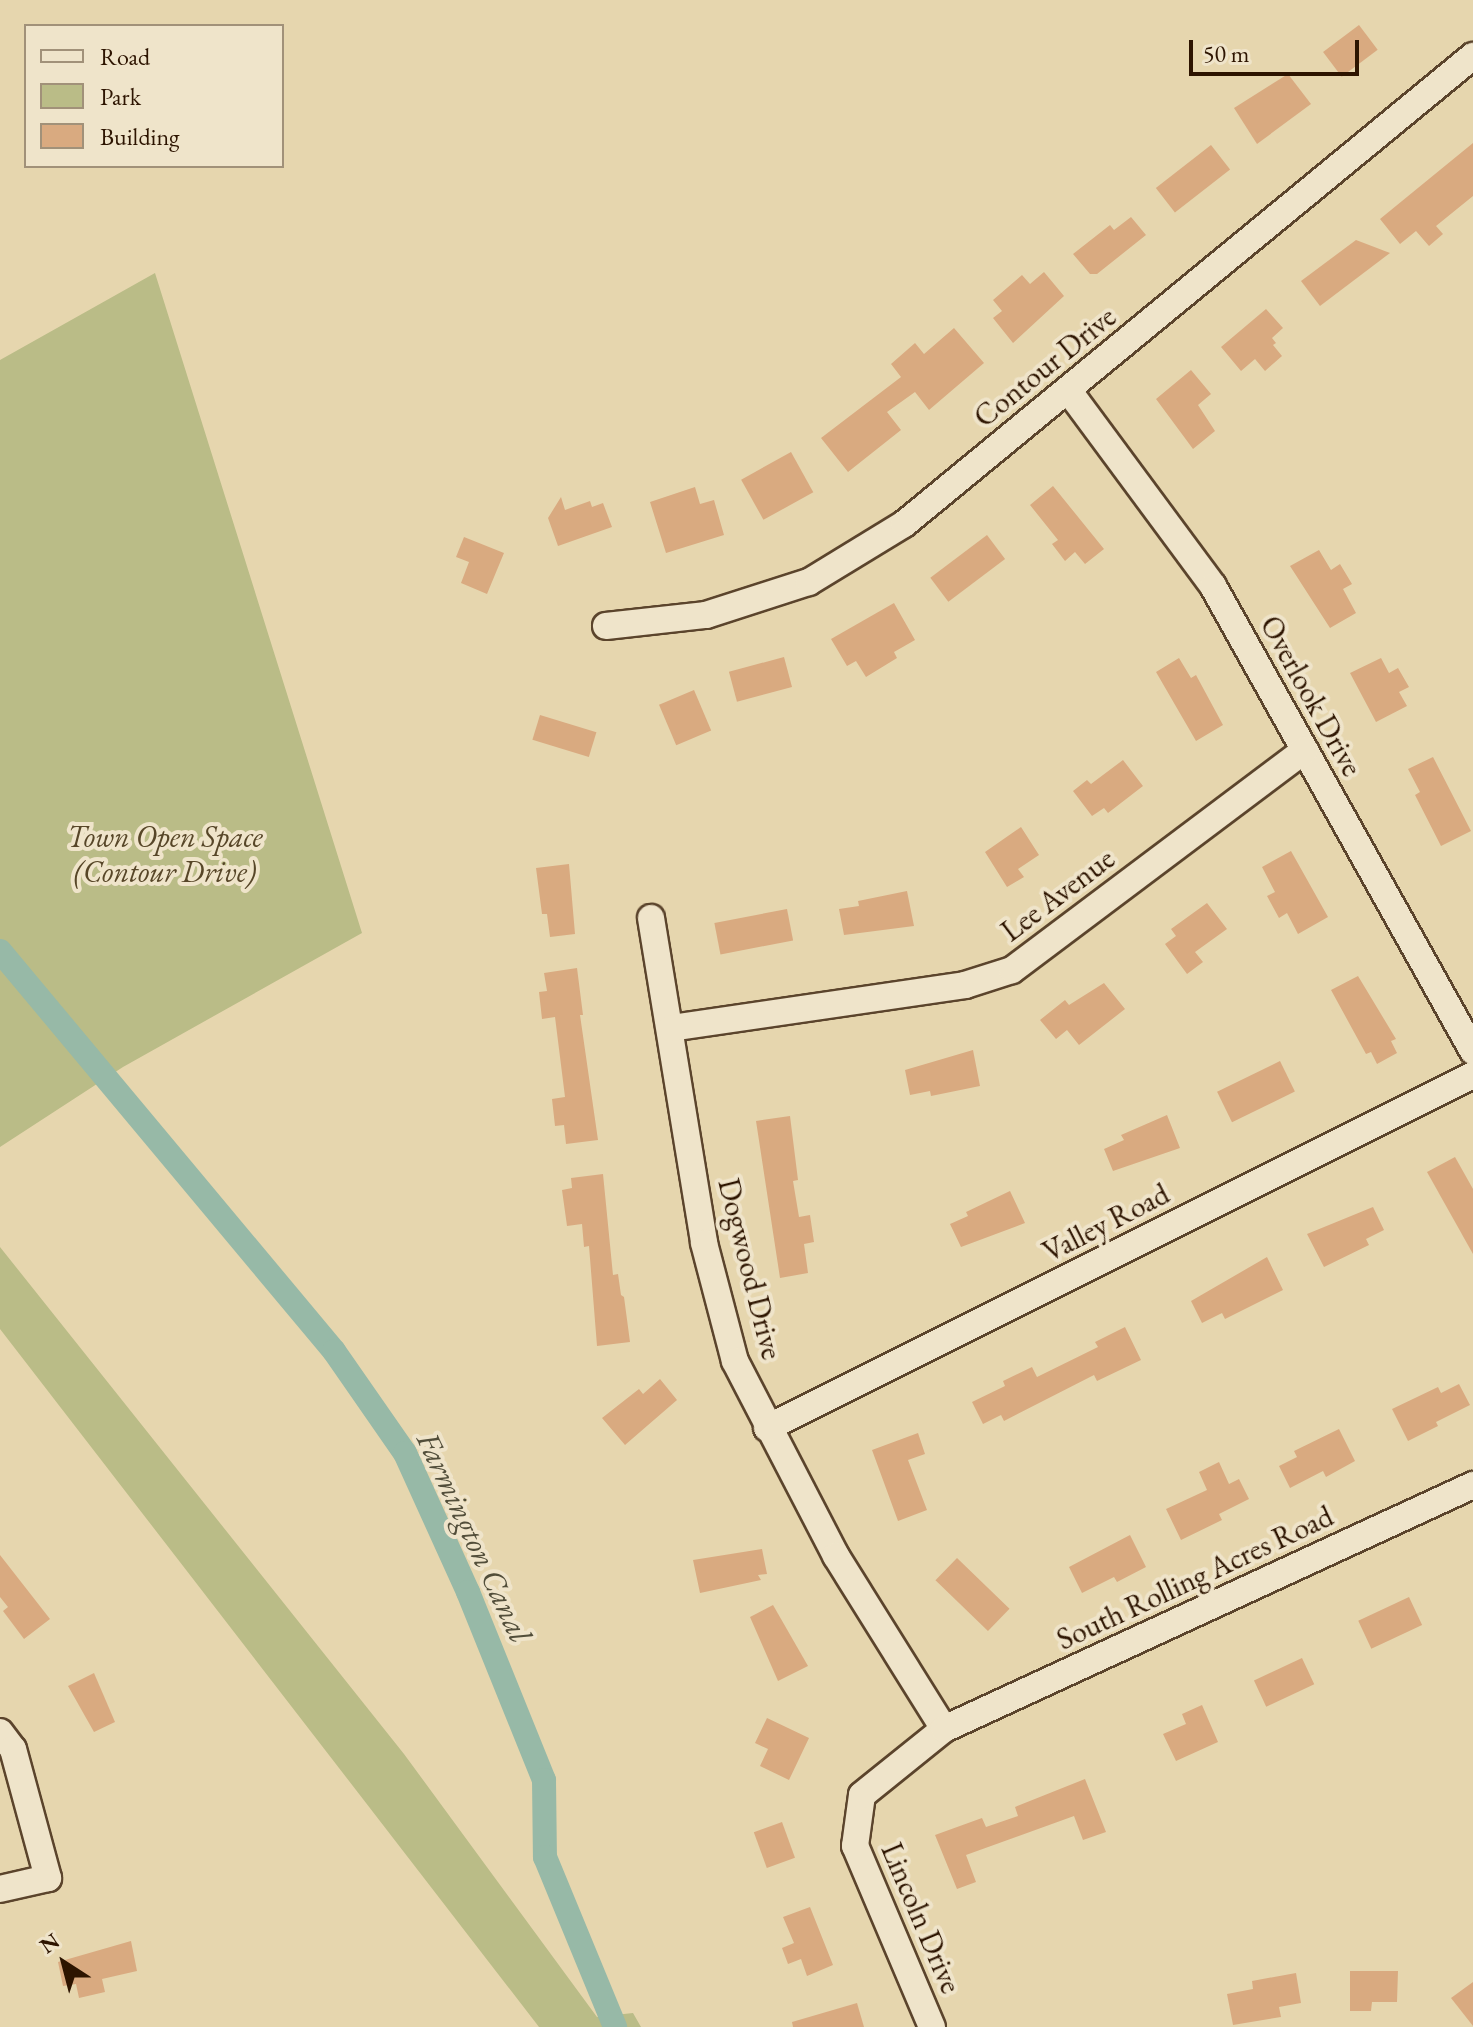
<!DOCTYPE html>
<style>
body{margin:0}
#map{position:relative;width:1473px;height:2027px;overflow:hidden;background:#e6d6ae;font-family:"EB Garamond",serif}
div>[style]{position:absolute}
.green>*{inset:0;background:#babc87}
.canal>*{height:24px;margin:-12px;padding:0 12px;transform-origin:12px;border-radius:12px;background:#97b9a7}
.building>*{inset:0;background:#d9aa80;transform-origin:0 0}
.roads{filter:drop-shadow(2px 0 #5b442c) drop-shadow(-2px 0 #5b442c) drop-shadow(0 2px #5b442c) drop-shadow(0 -2px #5b442c)}
.minor>*{height:26px;margin:-13px;padding:0 13px;transform-origin:13px;border-radius:13px;background:#efe4ca}
span{translate:-50% -50%;white-space:nowrap;text-align:center;line-height:1.15;-webkit-text-stroke:8px #efe4ca;paint-order:stroke}
.street-label{font-size:30px;color:#2d1400}
.park-label{font-size:30px;color:#574628;font-style:italic}
.water-label{font-size:32px;color:#524e3a;font-style:italic}
.legend{position:absolute;left:24px;top:24px;width:260px;height:144px;box-sizing:border-box;background:#efe4ca;border:2px solid #a19179;margin:0;padding:10px 14px;list-style:none;font-size:24px;color:#2d1400}
.legend li{display:flex;align-items:center;gap:16px;height:40px}
.legend b{width:40px;border:2px solid #a19179}
.north{position:absolute;left:24px;top:1923px;width:80px;height:80px;-webkit-text-stroke:6px #efe4ca;paint-order:stroke;rotate:324deg;font-size:22px;font-weight:700;line-height:32px;text-align:center;color:#2d1400}
.north::after{content:'';display:block;margin:auto;width:28px;height:36px;background:#2d1400;clip-path:polygon(50% 0,100% 100%,50% 72%,0 100%)}
.scale{position:absolute;left:1189px;top:40px;width:170px;height:36px;box-sizing:border-box;border:4px solid #2d1400;border-top:0;padding-left:10px;font-size:24px;line-height:28px;white-space:nowrap;color:#2d1400;-webkit-text-stroke:6px #efe4ca;paint-order:stroke}
</style>
<div id="map">
<div class="green">
<i style="clip-path:polygon(155px 273px,362px 933px,123px 1067px,0 1147px,0 360px)"></i>
<i style="clip-path:polygon(0 1247px,404px 1754px,597px 2017px,633px 2013px,641px 2027px,539px 2027px,0 1329px)"></i>
</div>
<div class="canal">
<i style="left:0;top:951px;width:521px;rotate:50.14deg"></i>
<i style="left:334px;top:1351px;width:124px;rotate:55.2deg"></i>
<i style="left:405px;top:1453px;width:153px;rotate:65.6deg"></i>
<i style="left:468px;top:1592px;width:203px;rotate:68deg"></i>
<i style="left:544px;top:1780px;width:77px;rotate:89.3deg"></i>
<i style="left:545px;top:1857px;width:184px;rotate:67.6deg"></i>
</div>
<div class="building">
<i style="left:1359px;top:25px;width:31px;height:45px;rotate:53deg"></i>
<i style="clip-path:polygon(1288px 74px,1311px 104px,1257px 144px,1234px 108px)"></i>
<i style="clip-path:polygon(1473px 143px,1473px 196px,1436px 226px,1443px 234px,1429px 246px,1416px 231px,1400px 244px,1380px 219px)"></i>
<i style="left:1211px;top:145px;width:31px;height:70px;rotate:52deg"></i>
<i style="clip-path:polygon(1131px 217px,1146px 235px,1097px 274px,1090px 274px,1073px 254px,1110px 225px,1114px 230px)"></i>
<i style="clip-path:polygon(1356px 240px,1390px 253px,1320px 306px,1301px 281px)"></i>
<i style="clip-path:polygon(1044px 272px,1064px 296px,1013px 343px,993px 318px,1002px 311px,993px 300px,1022px 275px,1030px 284px)"></i>
<i style="clip-path:polygon(1266px 309px,1283px 328px,1272px 338px,1276px 343px,1273px 345px,1282px 356px,1265px 371px,1255px 359px,1241px 371px,1221px 347px)"></i>
<i style="clip-path:polygon(954px 328px,984px 363px,929px 410px,915px 392px,887px 412px,901px 430px,848px 472px,821px 438px,901px 377px,891px 364px,915px 343px,924px 354px)"></i>
<i style="clip-path:polygon(1191px 370px,1211px 394px,1198px 405px,1215px 431px,1193px 449px,1156px 399px)"></i>
<i style="left:791px;top:452px;width:46px;height:57px;rotate:61deg"></i>
<i style="clip-path:polygon(1053px 486px,1104px 549px,1085px 564px,1075px 552px,1065px 561px,1052px 544px,1058px 540px,1030px 505px)"></i>
<i style="clip-path:polygon(695px 487px,700px 504px,714px 500px,724px 535px,666px 553px,650px 502px)"></i>
<i style="clip-path:polygon(561px 497px,565px 510px,590px 501px,592px 507px,603px 503px,612px 527px,558px 546px,548px 518px)"></i>
<i style="left:987px;top:535px;width:30px;height:71px;rotate:53deg"></i>
<i style="clip-path:polygon(464px 537px,504px 553px,487px 594px,461px 583px,469px 562px,456px 557px)"></i>
<i style="clip-path:polygon(1319px 550px,1331px 570px,1340px 564px,1352px 584px,1343px 589px,1356px 613px,1330px 628px,1290px 566px)"></i>
<i style="clip-path:polygon(894px 603px,915px 640px,894px 652px,897px 658px,866px 677px,856px 661px,847px 666px,831px 639px)"></i>
<i style="left:784px;top:657px;width:31px;height:57px;rotate:75deg"></i>
<i style="clip-path:polygon(1179px 658px,1191px 678px,1196px 675px,1223px 725px,1196px 741px,1156px 672px)"></i>
<i style="clip-path:polygon(1381px 658px,1389px 673px,1398px 668px,1409px 687px,1399px 692px,1407px 706px,1376px 722px,1350px 673px)"></i>
<i style="left:694px;top:690px;width:44px;height:38px;rotate:67deg"></i>
<i style="left:540px;top:715px;width:59px;height:26px;rotate:17deg"></i>
<i style="clip-path:polygon(1433px 757px,1471px 831px,1441px 846px,1415px 795px,1420px 792px,1408px 769px)"></i>
<i style="clip-path:polygon(1123px 760px,1143px 786px,1108px 813px,1104px 808px,1092px 816px,1073px 791px,1087px 780px,1091px 784px)"></i>
<i style="clip-path:polygon(1021px 827px,1039px 855px,1018px 869px,1024px 877px,1007px 887px,985px 852px)"></i>
<i style="clip-path:polygon(1291px 851px,1328px 917px,1298px 934px,1287px 913px,1279px 918px,1267px 896px,1275px 892px,1262px 867px)"></i>
<i style="clip-path:polygon(569px 864px,575px 934px,550px 937px,547px 914px,542px 914px,536px 868px)"></i>
<i style="clip-path:polygon(907px 891px,914px 926px,844px 935px,839px 909px,859px 906px,858px 901px)"></i>
<i style="clip-path:polygon(1207px 903px,1227px 929px,1195px 952px,1203px 962px,1187px 974px,1165px 944px,1176px 936px,1171px 929px)"></i>
<i style="left:787px;top:909px;width:32px;height:74px;rotate:79deg"></i>
<i style="clip-path:polygon(577px 968px,583px 1015px,580px 1015px,598px 1140px,566px 1144px,564px 1125px,555px 1126px,552px 1099px,565px 1097px,555px 1017px,542px 1019px,539px 992px,547px 991px,544px 973px)"></i>
<i style="clip-path:polygon(1358px 976px,1396px 1039px,1391px 1041px,1397px 1053px,1377px 1064px,1371px 1052px,1366px 1054px,1331px 990px)"></i>
<i style="clip-path:polygon(1104px 983px,1125px 1009px,1079px 1045px,1067px 1030px,1056px 1039px,1040px 1020px,1065px 1000px,1069px 1005px)"></i>
<i style="clip-path:polygon(973px 1050px,980px 1086px,931px 1096px,930px 1091px,910px 1095px,905px 1070px)"></i>
<i style="left:1280px;top:1061px;width:34px;height:70px;rotate:64deg"></i>
<i style="clip-path:polygon(1167px 1115px,1180px 1148px,1113px 1171px,1104px 1149px,1124px 1140px,1121px 1135px)"></i>
<i style="clip-path:polygon(790px 1116px,798px 1180px,793px 1181px,799px 1217px,810px 1215px,814px 1242px,804px 1244px,808px 1273px,780px 1278px,756px 1121px)"></i>
<i style="clip-path:polygon(1455px 1157px,1473px 1189px,1473px 1254px,1427px 1172px)"></i>
<i style="clip-path:polygon(603px 1174px,613px 1275px,618px 1274px,621px 1295px,624px 1297px,630px 1342px,597px 1346px,589px 1246px,584px 1247px,582px 1224px,567px 1226px,562px 1190px,572px 1188px,571px 1178px)"></i>
<i style="clip-path:polygon(1010px 1191px,1025px 1223px,961px 1247px,950px 1224px,968px 1216px,966px 1212px)"></i>
<i style="clip-path:polygon(1373px 1207px,1384px 1230px,1366px 1239px,1369px 1245px,1324px 1267px,1307px 1234px)"></i>
<i style="clip-path:polygon(1267px 1257px,1283px 1290px,1225px 1319px,1222px 1313px,1202px 1323px,1191px 1301px)"></i>
<i style="clip-path:polygon(1125px 1327px,1141px 1360px,1097px 1381px,1094px 1375px,1004px 1421px,1001px 1415px,983px 1424px,972px 1402px,1005px 1386px,1003px 1381px,1032px 1367px,1037px 1377px,1098px 1347px,1095px 1342px)"></i>
<i style="clip-path:polygon(660px 1379px,677px 1400px,625px 1445px,602px 1418px,639px 1389px,643px 1394px)"></i>
<i style="clip-path:polygon(1459px 1384px,1470px 1405px,1436px 1422px,1438px 1426px,1408px 1441px,1392px 1409px,1438px 1387px,1441px 1393px)"></i>
<i style="clip-path:polygon(1339px 1429px,1355px 1461px,1326px 1477px,1323px 1471px,1290px 1488px,1279px 1466px,1297px 1457px,1294px 1451px)"></i>
<i style="clip-path:polygon(918px 1433px,925px 1454px,908px 1460px,927px 1510px,898px 1521px,872px 1450px)"></i>
<i style="clip-path:polygon(1219px 1462px,1229px 1484px,1239px 1479px,1249px 1499px,1219px 1514px,1222px 1520px,1181px 1540px,1166px 1509px,1207px 1490px,1199px 1472px)"></i>
<i style="clip-path:polygon(1130px 1535px,1146px 1567px,1117px 1582px,1114px 1577px,1082px 1593px,1069px 1567px)"></i>
<i style="clip-path:polygon(762px 1549px,767px 1574px,758px 1575px,761px 1580px,700px 1593px,693px 1560px)"></i>
<i style="clip-path:polygon(0 1555px,50px 1619px,24px 1639px,3px 1611px,8px 1607px,0 1597px)"></i>
<i style="left:957px;top:1558px;width:73px;height:31px;rotate:44deg"></i>
<i style="left:1409px;top:1597px;width:31px;height:56px;rotate:65deg"></i>
<i style="clip-path:polygon(773px 1605px,808px 1666px,778px 1681px,750px 1617px)"></i>
<i style="left:1302px;top:1658px;width:29px;height:53px;rotate:65deg"></i>
<i style="clip-path:polygon(94px 1673px,115px 1722px,94px 1732px,68px 1686px)"></i>
<i style="clip-path:polygon(1202px 1705px,1218px 1742px,1176px 1761px,1163px 1734px,1186px 1724px,1182px 1714px)"></i>
<i style="clip-path:polygon(767px 1718px,809px 1738px,789px 1780px,760px 1766px,768px 1749px,755px 1743px)"></i>
<i style="clip-path:polygon(1085px 1779px,1106px 1832px,1083px 1840px,1074px 1816px,966px 1855px,976px 1882px,957px 1889px,935px 1835px,982px 1818px,986px 1827px,1018px 1816px,1015px 1807px)"></i>
<i style="left:782px;top:1822px;width:38px;height:30px;rotate:70deg"></i>
<i style="clip-path:polygon(810px 1907px,833px 1965px,807px 1976px,801px 1959px,788px 1964px,782px 1948px,794px 1943px,783px 1917px)"></i>
<i style="clip-path:polygon(131px 1941px,137px 1971px,102px 1979px,105px 1992px,79px 1998px,76px 1984px,63px 1986px,58px 1962px)"></i>
<i style="clip-path:polygon(1350px 1971px,1398px 1971px,1397px 2002px,1372px 2002px,1371px 2011px,1350px 2011px)"></i>
<i style="clip-path:polygon(1296px 1973px,1301px 2003px,1279px 2007px,1281px 2017px,1233px 2025px,1227px 1994px,1253px 1989px,1252px 1981px)"></i>
<i style="clip-path:polygon(1473px 1982px,1473px 2026px,1451px 1998px)"></i>
<i style="clip-path:polygon(857px 2003px,864px 2027px,793px 2027px,792px 2022px)"></i>
</div>
<div class="roads">
<div class="minor">
<i style="left:1068px;top:390px;width:244px;rotate:53.5deg"></i>
<i style="left:1213px;top:586px;width:533px;rotate:60.79deg"></i>
<i style="left:606px;top:626px;width:101px;rotate:-6.3deg"></i>
<i style="left:706px;top:615px;width:108px;rotate:-17.8deg"></i>
<i style="left:809px;top:582px;width:111px;rotate:-31.4deg"></i>
<i style="left:904px;top:524px;width:737px;rotate:-39.44deg"></i>
<i style="left:651px;top:918px;width:329px;rotate:80.7deg"></i>
<i style="left:704px;top:1243px;width:122px;rotate:75.3deg"></i>
<i style="left:735px;top:1361px;width:220px;rotate:62.6deg"></i>
<i style="left:836px;top:1556px;width:204px;rotate:58deg"></i>
<i style="left:671px;top:1028px;width:297px;rotate:-8.3deg"></i>
<i style="left:965px;top:985px;width:49px;rotate:-17.7deg"></i>
<i style="left:1012px;top:970px;width:366px;rotate:-36.9deg"></i>
<i style="left:767px;top:1428px;width:789px;rotate:-26.57deg"></i>
<i style="left:0;top:1732px;width:21px;rotate:53deg"></i>
<i style="left:13px;top:1749px;width:134px;rotate:74.8deg"></i>
<i style="left:48px;top:1878px;width:49px;rotate:167.1deg"></i>
<i style="left:932px;top:2027px;width:197px;rotate:-113deg"></i>
<i style="left:855px;top:1846px;width:51px;rotate:-82.2deg"></i>
<i style="left:862px;top:1795px;width:105px;rotate:-38.8deg"></i>
<i style="left:944px;top:1729px;width:583px;rotate:-24.76deg"></i>
</div>
</div>
<div class="street-label">
<span style="left:1045px;top:367px;rotate:-39deg">Contour Drive</span>
<span style="left:1311px;top:696px;rotate:61deg">Overlook Drive</span>
<span style="left:1058px;top:895px;rotate:-37deg">Lee Avenue</span>
<span style="left:1106px;top:1223px;rotate:-27deg">Valley Road</span>
<span style="left:750px;top:1269px;rotate:76deg">Dogwood Drive</span>
<span style="left:1195px;top:1578px;rotate:-25deg">South Rolling Acres Road</span>
<span style="left:921px;top:1918px;rotate:67deg">Lincoln Drive</span>
</div>
<div class="park-label">
<span style="left:165px;top:854px">Town Open Space<br>(Contour Drive)</span>
</div>
<div class="water-label">
<span style="left:474px;top:1537px;rotate:65deg">Farmington Canal</span>
</div>
<ul class="legend">
<li><b style="height:10px;background:#efe4ca"></b>Road</li>
<li><b style="height:22px;background:#babc87"></b>Park</li>
<li><b style="height:22px;background:#d9aa80"></b>Building</li>
</ul>
<div class="north">N</div>
<div class="scale">50 m</div>
</div>
